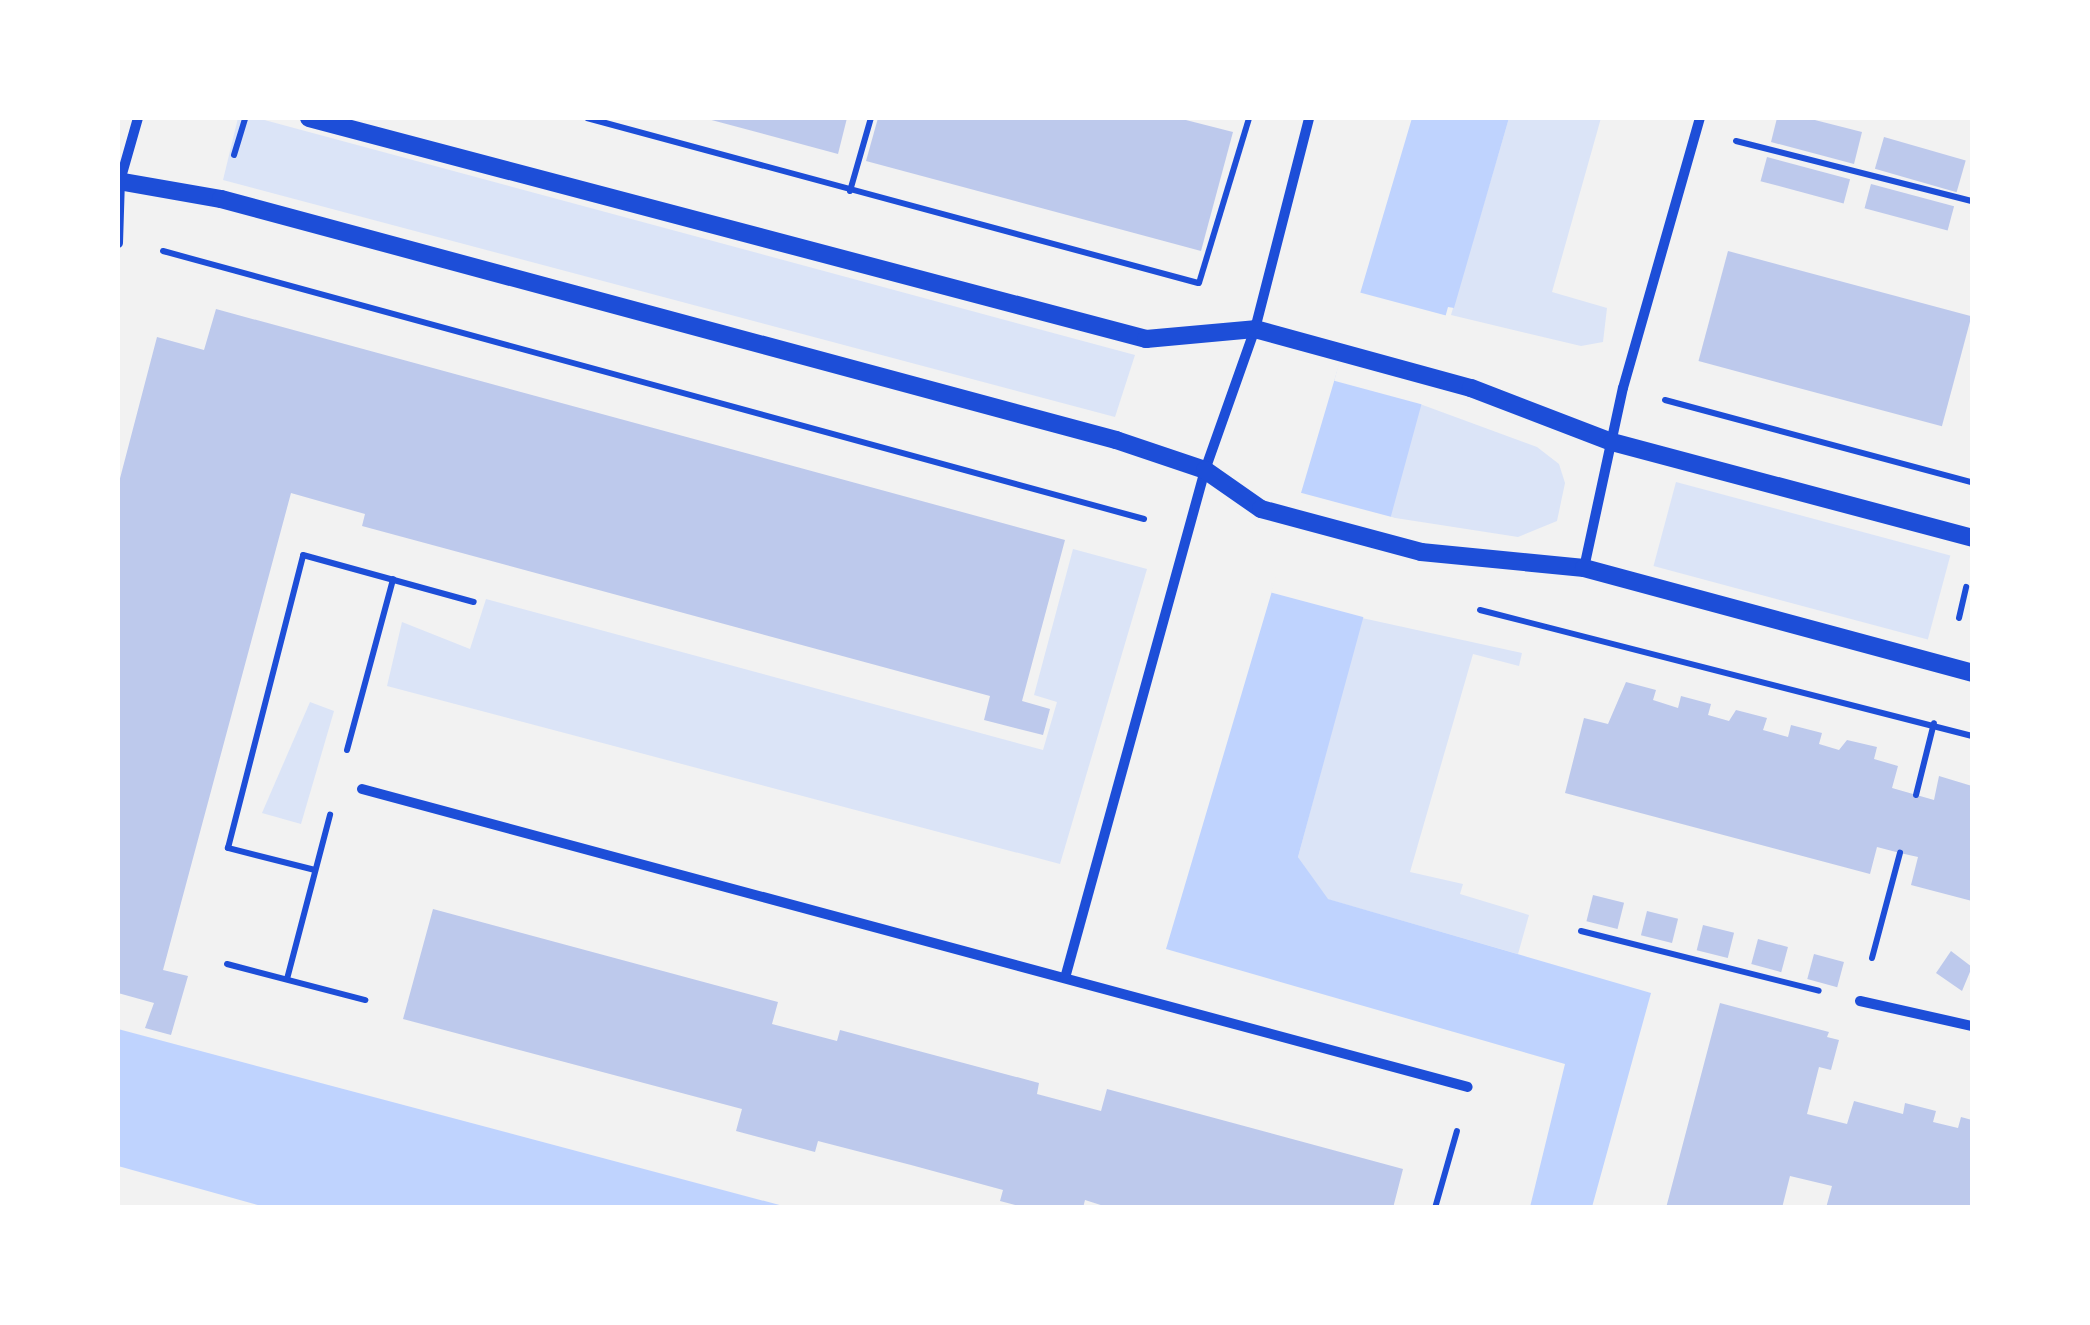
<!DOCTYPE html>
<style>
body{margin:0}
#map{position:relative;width:2090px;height:1325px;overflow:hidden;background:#f2f2f2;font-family:"IBM Plex Sans",sans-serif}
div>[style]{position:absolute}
.green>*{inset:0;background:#dbe4f7;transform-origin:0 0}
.water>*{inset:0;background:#bfd3fe}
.pier>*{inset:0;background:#f2f2f2;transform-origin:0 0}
.building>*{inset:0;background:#bdc9ec;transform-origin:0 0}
.path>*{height:6px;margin:-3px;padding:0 3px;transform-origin:3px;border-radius:3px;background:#1d4ed8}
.minor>*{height:10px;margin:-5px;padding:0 5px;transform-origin:5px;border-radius:5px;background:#1d4ed8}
.tertiary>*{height:18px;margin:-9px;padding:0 9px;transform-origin:9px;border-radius:9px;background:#1d4ed8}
span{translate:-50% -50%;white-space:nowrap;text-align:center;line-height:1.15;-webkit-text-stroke:9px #fff;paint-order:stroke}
.frame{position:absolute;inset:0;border:120px solid #fff;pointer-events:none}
</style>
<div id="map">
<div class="green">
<i style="clip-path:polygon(238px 118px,257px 118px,1135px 355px,1115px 417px,223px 180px)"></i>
<i style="clip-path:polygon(1509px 118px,1601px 118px,1552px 292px,1607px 308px,1603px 342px,1581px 346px,1451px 315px)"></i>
<i style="clip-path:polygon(1420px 404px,1537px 447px,1559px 464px,1565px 483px,1557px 521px,1518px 537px,1389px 517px)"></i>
<i style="left:1676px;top:482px;width:284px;height:87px;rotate:15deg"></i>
<i style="clip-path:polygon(1073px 549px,1147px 569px,1060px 864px,387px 686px,402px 622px,470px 649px,486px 599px,1043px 750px,1057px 702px,1034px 695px)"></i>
<i style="clip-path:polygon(1362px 618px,1522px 653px,1519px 666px,1473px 654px,1410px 872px,1463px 884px,1460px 894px,1529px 915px,1518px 954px,1327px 899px,1298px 857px)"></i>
<i style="clip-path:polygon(310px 702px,334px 711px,301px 824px,262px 813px)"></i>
</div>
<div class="water">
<i style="clip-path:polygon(1412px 118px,1509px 118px,1454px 308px,1448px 307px,1298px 857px,1328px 899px,1651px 993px,1592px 1207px,1530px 1207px,1565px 1064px,1166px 949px)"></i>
<i style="clip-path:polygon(118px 1029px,787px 1207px,265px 1207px,118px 1166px)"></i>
</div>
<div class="pier">
<i style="left:1358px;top:292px;width:95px;height:92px;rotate:15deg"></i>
<i style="left:1298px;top:492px;width:99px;height:104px;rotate:15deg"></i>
</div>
<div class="building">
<i style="clip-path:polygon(704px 118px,847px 118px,838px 154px)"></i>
<i style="clip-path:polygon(878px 118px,1178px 118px,1233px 132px,1201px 251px,866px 161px)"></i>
<i style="clip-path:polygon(1777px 118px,1807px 118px,1862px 132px,1854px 164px,1771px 142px)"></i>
<i style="left:1884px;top:137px;width:85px;height:33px;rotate:16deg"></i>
<i style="left:1767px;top:157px;width:86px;height:25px;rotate:15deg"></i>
<i style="left:1871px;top:184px;width:86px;height:25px;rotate:15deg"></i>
<i style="left:1728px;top:251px;width:252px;height:114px;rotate:15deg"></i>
<i style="clip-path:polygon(216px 309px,1065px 540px,1022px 701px,1050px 709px,1043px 735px,984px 720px,990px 696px,362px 526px,365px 514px,291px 493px,163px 970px,188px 976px,171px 1035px,145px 1028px,154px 1003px,118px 993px,118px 486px,157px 337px,204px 350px)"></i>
<i style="clip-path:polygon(1626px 682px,1656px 690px,1653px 700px,1678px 708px,1681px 696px,1711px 704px,1708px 715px,1729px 721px,1736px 710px,1767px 718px,1763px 730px,1788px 737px,1791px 725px,1822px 733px,1819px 744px,1839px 750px,1847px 740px,1877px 747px,1874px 759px,1898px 766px,1892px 788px,1934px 800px,1939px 776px,1972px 786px,1972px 901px,1911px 885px,1918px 857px,1900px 853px,1877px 847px,1870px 874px,1565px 793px,1584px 718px,1608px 724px)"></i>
<i style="left:1593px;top:895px;width:32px;height:27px;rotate:14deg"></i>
<i style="clip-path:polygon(433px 909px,778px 1002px,772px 1024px,837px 1041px,840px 1030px,1039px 1083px,1037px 1094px,1101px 1111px,1107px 1089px,1403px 1169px,1393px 1208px,1110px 1208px,1085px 1200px,1083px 1208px,1026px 1208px,1000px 1201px,1003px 1190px,911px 1165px,818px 1141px,815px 1152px,736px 1131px,742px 1109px,403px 1019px)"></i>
<i style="left:1647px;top:911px;width:32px;height:25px;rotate:14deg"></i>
<i style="left:1703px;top:925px;width:32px;height:26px;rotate:14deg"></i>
<i style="left:1758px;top:939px;width:31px;height:26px;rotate:15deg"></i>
<i style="clip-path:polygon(1951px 951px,1972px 967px,1962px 991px,1936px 973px)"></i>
<i style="left:1814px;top:954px;width:31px;height:26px;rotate:15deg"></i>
<i style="clip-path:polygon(1720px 1003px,1829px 1032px,1827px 1037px,1839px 1040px,1831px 1070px,1819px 1067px,1807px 1114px,1847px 1124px,1854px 1101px,1903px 1114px,1905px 1103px,1936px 1111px,1933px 1122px,1958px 1128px,1961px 1117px,1972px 1120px,1972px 1208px,1826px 1208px,1832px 1186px,1790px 1176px,1782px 1208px,1666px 1208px)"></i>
</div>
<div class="path">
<i style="left:587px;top:118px;width:633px;rotate:15.11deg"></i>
<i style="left:1736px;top:141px;width:244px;rotate:14.3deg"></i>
<i style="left:234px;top:155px;width:39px;rotate:-73deg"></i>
<i style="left:850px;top:191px;width:76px;rotate:-74deg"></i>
<i style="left:163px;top:251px;width:1017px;rotate:15.28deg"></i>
<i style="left:1199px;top:283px;width:172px;rotate:-73.1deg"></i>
<i style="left:1665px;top:400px;width:318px;rotate:15deg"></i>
<i style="left:1480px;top:610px;width:508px;rotate:14.36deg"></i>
<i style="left:1959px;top:618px;width:32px;rotate:-77deg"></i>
<i style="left:347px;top:750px;width:177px;rotate:-74.9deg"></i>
<i style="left:1916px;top:795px;width:74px;rotate:-76deg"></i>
<i style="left:315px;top:870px;width:90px;rotate:-165.8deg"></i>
<i style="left:228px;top:848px;width:302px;rotate:-75.6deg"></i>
<i style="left:303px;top:555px;width:177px;rotate:15.4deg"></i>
<i style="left:1581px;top:931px;width:245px;rotate:14.1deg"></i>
<i style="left:1872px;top:958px;width:109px;rotate:-75.1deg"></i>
<i style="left:227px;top:964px;width:143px;rotate:14.6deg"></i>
<i style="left:287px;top:979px;width:170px;rotate:-75.3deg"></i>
<i style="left:1435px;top:1208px;width:80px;rotate:-74.1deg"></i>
</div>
<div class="minor">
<i style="left:118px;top:243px;width:62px;rotate:-88.2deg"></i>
<i style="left:120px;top:181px;width:66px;rotate:-74.1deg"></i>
<i style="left:1584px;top:568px;width:184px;rotate:-77.8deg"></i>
<i style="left:1623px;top:388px;width:281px;rotate:-74.1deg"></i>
<i style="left:362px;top:789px;width:1145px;rotate:15.08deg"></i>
<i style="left:1065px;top:978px;width:527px;rotate:-74.59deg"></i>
<i style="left:1205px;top:470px;width:150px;rotate:-70.5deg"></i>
<i style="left:1255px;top:329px;width:218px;rotate:-75.6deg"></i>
<i style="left:1860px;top:1001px;width:115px;rotate:12.6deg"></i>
</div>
<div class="tertiary">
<i style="left:309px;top:118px;width:866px;rotate:14.79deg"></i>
<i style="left:1146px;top:339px;width:109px;rotate:-5.2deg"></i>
<i style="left:1255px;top:329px;width:224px;rotate:15.3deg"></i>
<i style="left:1471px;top:388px;width:151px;rotate:21deg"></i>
<i style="left:1612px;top:442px;width:373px;rotate:14.9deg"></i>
<i style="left:118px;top:181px;width:105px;rotate:9.9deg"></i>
<i style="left:221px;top:199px;width:927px;rotate:15.07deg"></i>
<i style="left:1116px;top:440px;width:94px;rotate:18.6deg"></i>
<i style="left:1205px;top:470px;width:68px;rotate:34.9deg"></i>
<i style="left:1261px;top:509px;width:166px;rotate:15deg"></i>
<i style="left:1421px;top:552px;width:164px;rotate:5.6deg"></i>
<i style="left:1584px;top:568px;width:402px;rotate:15.1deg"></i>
</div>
<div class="frame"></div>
</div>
